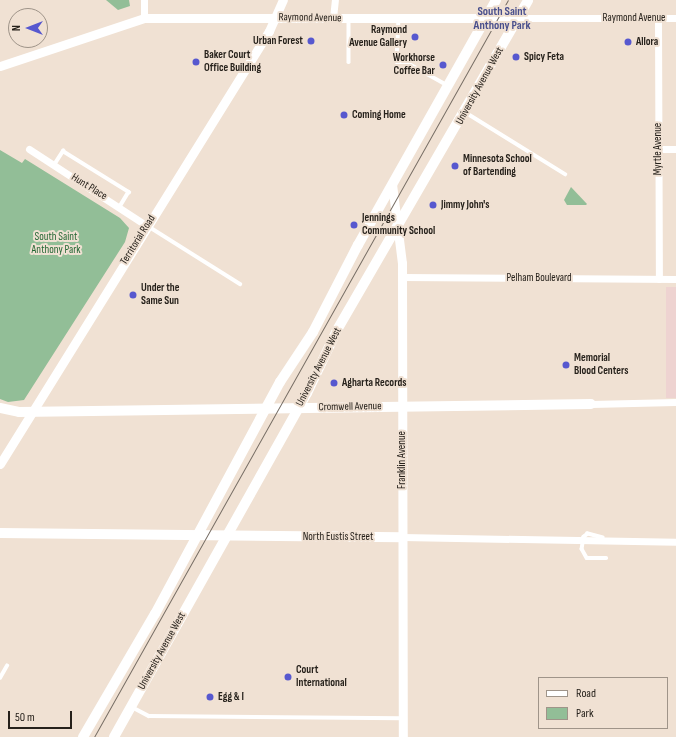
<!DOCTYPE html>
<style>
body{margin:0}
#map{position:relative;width:676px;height:737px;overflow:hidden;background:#f0e1d3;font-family:"Sofia Sans Condensed",sans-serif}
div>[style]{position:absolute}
.industrial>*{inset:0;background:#eed3d1;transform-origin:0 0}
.green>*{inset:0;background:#92be97}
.service>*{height:3.5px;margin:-1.75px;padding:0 1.75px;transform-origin:1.75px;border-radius:1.75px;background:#fff}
.minor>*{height:7px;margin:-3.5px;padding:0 3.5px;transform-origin:3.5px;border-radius:3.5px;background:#fff}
.tertiary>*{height:9px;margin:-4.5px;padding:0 4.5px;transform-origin:4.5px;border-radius:4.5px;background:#fff}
.secondary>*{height:10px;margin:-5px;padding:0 5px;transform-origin:5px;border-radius:5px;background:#fff}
.tram>*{height:1px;margin:-0.5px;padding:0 0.5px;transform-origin:0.5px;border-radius:0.5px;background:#776e65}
.dots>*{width:11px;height:11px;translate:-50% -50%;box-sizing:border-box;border:2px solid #f0e1d3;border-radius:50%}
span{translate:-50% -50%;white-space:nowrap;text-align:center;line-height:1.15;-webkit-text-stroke:4px #f0e1d3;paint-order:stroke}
.street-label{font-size:11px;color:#26211b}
.poi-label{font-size:11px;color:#26211b;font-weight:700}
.right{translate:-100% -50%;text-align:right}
.left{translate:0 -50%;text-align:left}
.park-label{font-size:11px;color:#236633}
.neighbourhood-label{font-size:12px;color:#494f8c;font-weight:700}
.legend{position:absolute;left:538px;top:677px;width:130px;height:52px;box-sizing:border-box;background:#f0e1d3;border:1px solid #9f9489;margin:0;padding:5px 7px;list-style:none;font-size:12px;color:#26211b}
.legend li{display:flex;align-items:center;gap:8px;height:20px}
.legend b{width:20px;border:1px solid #9f9489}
.north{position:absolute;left:8px;top:8px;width:40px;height:40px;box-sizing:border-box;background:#f0e1d3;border:1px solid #9f9489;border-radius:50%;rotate:270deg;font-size:11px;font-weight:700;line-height:16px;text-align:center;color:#26211b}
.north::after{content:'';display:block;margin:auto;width:14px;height:18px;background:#5758cf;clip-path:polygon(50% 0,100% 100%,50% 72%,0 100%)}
.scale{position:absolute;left:8px;top:711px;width:64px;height:18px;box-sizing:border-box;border:2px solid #26211b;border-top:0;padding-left:5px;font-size:12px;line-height:14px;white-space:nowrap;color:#26211b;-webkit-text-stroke:3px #f0e1d3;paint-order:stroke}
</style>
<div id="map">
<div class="industrial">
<i style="left:666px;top:287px;width:10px;height:111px"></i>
</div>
<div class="green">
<i style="clip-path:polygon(106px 0,129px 0,130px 6px,118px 10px)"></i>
<i style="clip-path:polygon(0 150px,22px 163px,25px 159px,120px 218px,129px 228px,125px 242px,24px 400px,8px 402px,0 399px)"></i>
<i style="clip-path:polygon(571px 187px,587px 204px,586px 205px,567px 205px,564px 200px)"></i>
</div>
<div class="service">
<i style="left:399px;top:18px;width:44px;rotate:92.6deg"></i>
<i style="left:397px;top:62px;width:9px"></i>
<i style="left:406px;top:62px;width:47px;rotate:29.3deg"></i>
<i style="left:349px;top:19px;width:43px;rotate:90deg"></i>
<i style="left:465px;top:112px;width:118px;rotate:31.8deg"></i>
<i style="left:54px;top:165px;width:17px;rotate:-57deg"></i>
<i style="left:63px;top:151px;width:78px;rotate:31.8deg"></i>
<i style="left:129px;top:192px;width:17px;rotate:121deg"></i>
<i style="left:148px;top:226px;width:109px;rotate:32.2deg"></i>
<i style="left:603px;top:538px;width:16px;rotate:-165deg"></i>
<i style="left:588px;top:534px;width:5px;rotate:143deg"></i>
<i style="left:584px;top:537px;width:12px;rotate:99deg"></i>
<i style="left:582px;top:549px;width:10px;rotate:61deg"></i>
<i style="left:587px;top:558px;width:19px"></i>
<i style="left:0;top:678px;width:14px;rotate:-60deg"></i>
<i style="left:132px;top:707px;width:19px;rotate:28deg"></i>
<i style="left:149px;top:716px;width:252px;rotate:0.5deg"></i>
</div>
<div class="minor">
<i style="left:144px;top:0;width:18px;rotate:90deg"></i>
<i style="left:333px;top:18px;width:18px;rotate:-84deg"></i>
<i style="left:518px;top:18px;width:158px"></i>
<i style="left:658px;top:18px;width:261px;rotate:89.8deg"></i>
<i style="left:29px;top:149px;width:141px;rotate:33.1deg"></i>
<i style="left:658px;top:149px;width:18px"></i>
<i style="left:402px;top:277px;width:274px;rotate:0.4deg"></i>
<i style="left:591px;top:404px;width:85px;rotate:-1.3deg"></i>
<i style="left:402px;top:537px;width:274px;rotate:1deg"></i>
</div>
<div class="tertiary">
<i style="left:0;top:66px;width:152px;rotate:-18.4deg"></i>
<i style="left:144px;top:18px;width:374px"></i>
<i style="left:392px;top:184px;width:80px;rotate:82.8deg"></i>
<i style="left:402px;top:263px;width:474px;rotate:89.9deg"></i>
<i style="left:0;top:464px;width:510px;rotate:-58.15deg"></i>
<i style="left:269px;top:31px;width:34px;rotate:-66deg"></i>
</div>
<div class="secondary">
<i style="left:0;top:408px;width:19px;rotate:12deg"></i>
<i style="left:19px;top:412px;width:572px;rotate:-0.8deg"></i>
<i style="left:0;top:533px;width:402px;rotate:0.6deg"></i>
<i style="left:83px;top:737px;width:143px;rotate:-59.7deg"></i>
<i style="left:155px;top:614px;width:264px;rotate:-61.7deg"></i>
<i style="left:280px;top:382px;width:60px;rotate:-56.6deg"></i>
<i style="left:313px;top:332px;width:98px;rotate:-62.7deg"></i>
<i style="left:358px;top:245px;width:281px;rotate:-60.6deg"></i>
<i style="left:114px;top:737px;width:394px;rotate:-60.7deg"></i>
<i style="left:307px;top:393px;width:70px;rotate:-64.5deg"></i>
<i style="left:337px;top:330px;width:381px;rotate:-59.9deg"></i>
</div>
<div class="tram">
<i style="left:94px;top:737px;width:845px;rotate:-60.68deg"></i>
</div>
<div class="dots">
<i style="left:415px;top:37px;background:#5758cf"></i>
<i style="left:311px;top:41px;background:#5758cf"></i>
<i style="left:628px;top:42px;background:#5758cf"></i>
<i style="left:516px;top:57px;background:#5758cf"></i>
<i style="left:196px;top:62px;background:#5758cf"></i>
<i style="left:443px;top:65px;background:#5758cf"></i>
<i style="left:344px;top:115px;background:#5758cf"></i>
<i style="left:455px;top:166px;background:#5758cf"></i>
<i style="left:433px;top:205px;background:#5758cf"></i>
<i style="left:354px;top:225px;background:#5758cf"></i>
<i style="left:133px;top:295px;background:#5758cf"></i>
<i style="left:566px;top:365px;background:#5758cf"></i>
<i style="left:334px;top:383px;background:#5758cf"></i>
<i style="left:288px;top:677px;background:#5758cf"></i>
<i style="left:210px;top:697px;background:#5758cf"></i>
</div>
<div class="street-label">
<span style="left:310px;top:18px;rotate:1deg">Raymond Avenue</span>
<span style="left:634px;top:18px">Raymond Avenue</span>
<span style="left:480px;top:86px;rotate:-61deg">University Avenue West</span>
<span style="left:658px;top:149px;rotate:-90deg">Myrtle Avenue</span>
<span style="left:89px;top:187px;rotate:32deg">Hunt Place</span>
<span style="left:138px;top:240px;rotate:-58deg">Territorial Road</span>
<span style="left:539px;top:278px">Pelham Boulevard</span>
<span style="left:319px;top:367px;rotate:-63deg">University Avenue West</span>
<span style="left:350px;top:407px;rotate:-1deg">Cromwell Avenue</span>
<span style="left:402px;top:460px;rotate:-90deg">Franklin Avenue</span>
<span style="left:338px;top:537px">North Eustis Street</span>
<span style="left:162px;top:651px;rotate:-61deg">University Avenue West</span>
</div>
<div class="poi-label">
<span class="right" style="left:407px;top:37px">Raymond<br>Avenue Gallery</span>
<span class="right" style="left:303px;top:41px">Urban Forest</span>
<span class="left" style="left:636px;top:42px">Allora</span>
<span class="left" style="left:204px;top:62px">Baker Court<br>Office Building</span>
<span class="left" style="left:524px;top:57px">Spicy Feta</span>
<span class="right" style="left:435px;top:65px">Workhorse<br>Coffee Bar</span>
<span class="left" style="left:352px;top:115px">Coming Home</span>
<span class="left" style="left:463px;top:166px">Minnesota School<br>of Bartending</span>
<span class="left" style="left:441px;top:205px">Jimmy John's</span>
<span class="left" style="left:362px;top:225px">Jennings<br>Community School</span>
<span class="left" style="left:141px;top:295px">Under the<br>Same Sun</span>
<span class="left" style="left:574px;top:365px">Memorial<br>Blood Centers</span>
<span class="left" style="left:342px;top:383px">Agharta Records</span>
<span class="left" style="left:296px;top:677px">Court<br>International</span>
<span class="left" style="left:218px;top:697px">Egg &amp; I</span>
</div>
<div class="park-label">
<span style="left:56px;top:244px">South Saint<br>Anthony Park</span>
</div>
<div class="neighbourhood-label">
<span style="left:502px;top:19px">South Saint<br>Anthony Park</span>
</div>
<ul class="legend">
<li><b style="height:5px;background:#fff"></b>Road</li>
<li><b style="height:11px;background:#92be97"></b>Park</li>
</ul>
<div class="north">N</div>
<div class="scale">50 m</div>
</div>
